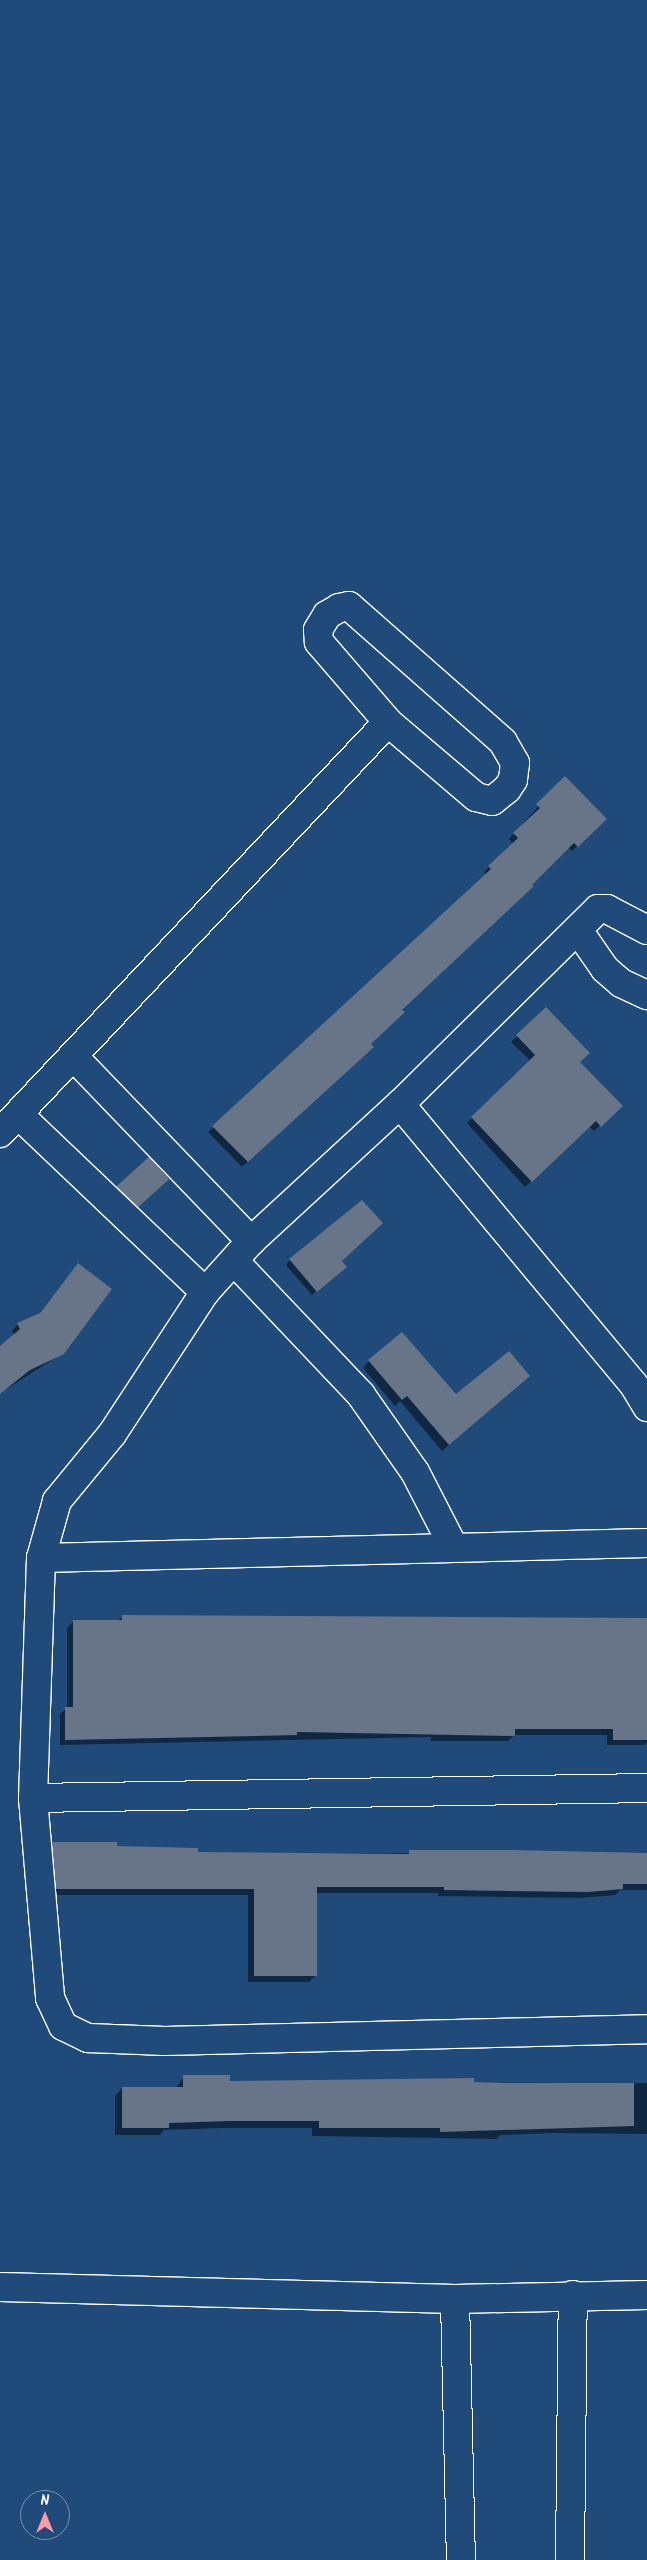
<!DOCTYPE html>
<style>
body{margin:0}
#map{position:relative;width:647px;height:2560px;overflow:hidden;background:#1f4a7a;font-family:Kalam,sans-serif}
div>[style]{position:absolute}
.shadow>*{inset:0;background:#0007}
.building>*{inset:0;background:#687487;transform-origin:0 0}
.roads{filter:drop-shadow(1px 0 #fff) drop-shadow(-1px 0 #fff) drop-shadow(0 1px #fff) drop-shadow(0 -1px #fff)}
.minor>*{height:28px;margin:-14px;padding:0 14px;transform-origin:14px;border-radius:14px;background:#1f4a7a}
span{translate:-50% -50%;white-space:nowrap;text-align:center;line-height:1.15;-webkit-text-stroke:4px #1f4a7a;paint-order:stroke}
.north{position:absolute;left:20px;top:2490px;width:50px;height:50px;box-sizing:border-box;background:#1f4a7a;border:1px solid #7992af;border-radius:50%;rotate:0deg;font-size:14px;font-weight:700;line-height:20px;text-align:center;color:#fff}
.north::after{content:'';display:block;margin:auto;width:18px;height:22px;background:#ff9aa2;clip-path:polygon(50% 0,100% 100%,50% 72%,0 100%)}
</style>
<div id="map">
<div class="shadow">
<i style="clip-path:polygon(565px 777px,605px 819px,572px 851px,568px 847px,425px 986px,369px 1044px,367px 1052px,242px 1167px,208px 1132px,487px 875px,484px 872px,513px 844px,509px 839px)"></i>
<i style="clip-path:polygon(546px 1008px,579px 1062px,621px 1106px,594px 1131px,589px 1126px,525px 1187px,467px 1123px,531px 1061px,511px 1042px)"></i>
<i style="clip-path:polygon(163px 1183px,132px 1209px,112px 1191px,117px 1186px)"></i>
<i style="clip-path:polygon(290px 1260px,341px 1261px,341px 1271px,312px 1295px,286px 1265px)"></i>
<i style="clip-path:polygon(72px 1271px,63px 1353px,5px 1390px,0 1385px,0 1348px,14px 1335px,12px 1331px,18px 1324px,38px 1315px)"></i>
<i style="clip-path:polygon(369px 1361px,456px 1396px,529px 1376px,442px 1451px,400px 1401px,395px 1406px,363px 1368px)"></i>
<i style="clip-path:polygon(123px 1616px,647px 1619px,647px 1742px,644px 1745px,607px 1745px,607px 1735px,514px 1735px,508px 1741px,431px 1741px,431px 1737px,60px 1745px,60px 1714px,67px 1708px,67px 1628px,73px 1622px,117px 1622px)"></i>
<i style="clip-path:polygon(53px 1843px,197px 1853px,647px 1853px,647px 1890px,620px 1890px,615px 1895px,581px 1898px,438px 1896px,438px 1893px,316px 1893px,316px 1975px,309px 1982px,248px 1982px,248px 1895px,51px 1895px,47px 1849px)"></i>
<i style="clip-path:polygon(184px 2077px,229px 2082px,647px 2083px,647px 2134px,555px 2133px,500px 2135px,497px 2139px,312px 2136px,312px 2128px,222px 2128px,164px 2130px,160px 2135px,115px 2135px,115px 2096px,122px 2088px,176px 2088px)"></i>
</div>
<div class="building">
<i style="clip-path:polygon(565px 776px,607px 819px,578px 847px,574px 843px,532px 885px,534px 886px,402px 1010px,405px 1012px,371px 1044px,374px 1047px,248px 1162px,212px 1126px,491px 869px,488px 866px,518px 838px,513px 833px,540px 808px,536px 804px)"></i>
<i style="clip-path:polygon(546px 1007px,590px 1053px,580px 1062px,623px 1106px,601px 1127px,596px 1121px,532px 1182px,471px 1117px,535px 1055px,516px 1035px)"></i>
<i style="left:149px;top:1157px;width:30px;height:44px;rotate:48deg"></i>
<i style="clip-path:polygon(362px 1200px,383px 1223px,342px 1261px,347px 1267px,317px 1292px,289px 1259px)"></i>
<i style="clip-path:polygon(78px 1263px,112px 1289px,64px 1354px,30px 1370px,0 1394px,0 1346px,20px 1329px,17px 1323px,40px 1313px)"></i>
<i style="clip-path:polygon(402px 1332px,456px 1394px,509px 1351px,530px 1376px,449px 1445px,407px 1396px,402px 1400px,368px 1360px)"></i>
<i style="clip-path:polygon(122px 1615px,647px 1618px,647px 1740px,613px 1740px,613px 1729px,515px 1729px,515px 1736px,297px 1732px,297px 1735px,65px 1740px,65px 1707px,73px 1707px,73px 1620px,122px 1620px)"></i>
<i style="clip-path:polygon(52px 1842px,117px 1842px,117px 1846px,198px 1848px,198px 1852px,409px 1854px,409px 1850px,512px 1850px,647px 1853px,647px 1884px,623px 1884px,623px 1889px,588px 1892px,444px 1890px,444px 1887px,317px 1887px,317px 1976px,254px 1976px,254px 1889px,56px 1889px)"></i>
<i style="clip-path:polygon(183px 2075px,230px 2075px,230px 2081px,474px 2078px,474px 2082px,506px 2083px,634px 2083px,634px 2126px,440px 2132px,440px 2128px,319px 2128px,319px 2121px,230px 2121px,169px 2123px,169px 2128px,122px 2128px,122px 2087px,183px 2087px)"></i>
</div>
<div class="roads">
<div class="minor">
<i style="left:349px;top:606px;width:205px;rotate:41.4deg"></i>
<i style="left:503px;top:742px;width:24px;rotate:60deg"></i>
<i style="left:515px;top:763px;width:17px;rotate:97deg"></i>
<i style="left:513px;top:780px;width:11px;rotate:124deg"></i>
<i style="left:507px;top:789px;width:19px;rotate:141deg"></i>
<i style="left:492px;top:801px;width:16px;rotate:-166deg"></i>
<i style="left:476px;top:797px;width:116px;rotate:-139.6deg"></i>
<i style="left:388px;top:722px;width:106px;rotate:-130.8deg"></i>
<i style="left:319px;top:642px;width:12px;rotate:-95deg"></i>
<i style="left:318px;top:630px;width:17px;rotate:-59deg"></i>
<i style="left:327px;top:615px;width:14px;rotate:-30deg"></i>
<i style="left:339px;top:608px;width:10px;rotate:-11deg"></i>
<i style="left:578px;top:930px;width:47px;rotate:55.3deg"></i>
<i style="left:605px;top:969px;width:21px;rotate:41deg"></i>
<i style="left:621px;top:983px;width:29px;rotate:25deg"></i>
<i style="left:647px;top:930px;width:45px;rotate:-152.3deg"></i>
<i style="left:607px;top:909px;width:9px;rotate:180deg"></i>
<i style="left:598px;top:909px;width:278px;rotate:135.4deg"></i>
<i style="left:400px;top:1104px;width:202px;rotate:137.4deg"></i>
<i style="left:251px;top:1241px;width:69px;rotate:132deg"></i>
<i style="left:205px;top:1292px;width:170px;rotate:123.2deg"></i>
<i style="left:112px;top:1434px;width:87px;rotate:129.4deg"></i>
<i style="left:57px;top:1501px;width:59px;rotate:105.7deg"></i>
<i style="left:41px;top:1558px;width:240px;rotate:91.9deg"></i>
<i style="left:33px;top:1798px;width:201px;rotate:85.1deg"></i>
<i style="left:50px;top:1998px;width:31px;rotate:65deg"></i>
<i style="left:63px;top:2026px;width:28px;rotate:26deg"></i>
<i style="left:88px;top:2038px;width:77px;rotate:2.2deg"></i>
<i style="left:165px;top:2041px;width:482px;rotate:-1.4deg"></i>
<i style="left:73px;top:1056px;width:257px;rotate:46.1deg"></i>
<i style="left:400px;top:1104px;width:366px;rotate:50.2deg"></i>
<i style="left:634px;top:1385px;width:26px;rotate:59deg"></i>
<i style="left:19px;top:1115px;width:257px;rotate:43.6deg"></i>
<i style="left:0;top:1133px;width:565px;rotate:-46.65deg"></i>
<i style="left:235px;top:1262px;width:183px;rotate:46.5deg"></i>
<i style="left:361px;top:1395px;width:94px;rotate:55deg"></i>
<i style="left:415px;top:1472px;width:85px;rotate:62.8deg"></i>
<i style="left:454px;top:1548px;width:193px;rotate:-1.5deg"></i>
<i style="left:41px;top:1558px;width:413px;rotate:-1.4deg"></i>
<i style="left:33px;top:1798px;width:614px;rotate:-0.93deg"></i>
<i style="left:0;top:2287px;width:455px;rotate:1.5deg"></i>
<i style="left:455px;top:2299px;width:192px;rotate:-1.2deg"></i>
<i style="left:455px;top:2299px;width:261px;rotate:88.7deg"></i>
<i style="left:570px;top:2560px;width:265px;rotate:-89.4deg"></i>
</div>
</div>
<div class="north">N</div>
</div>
